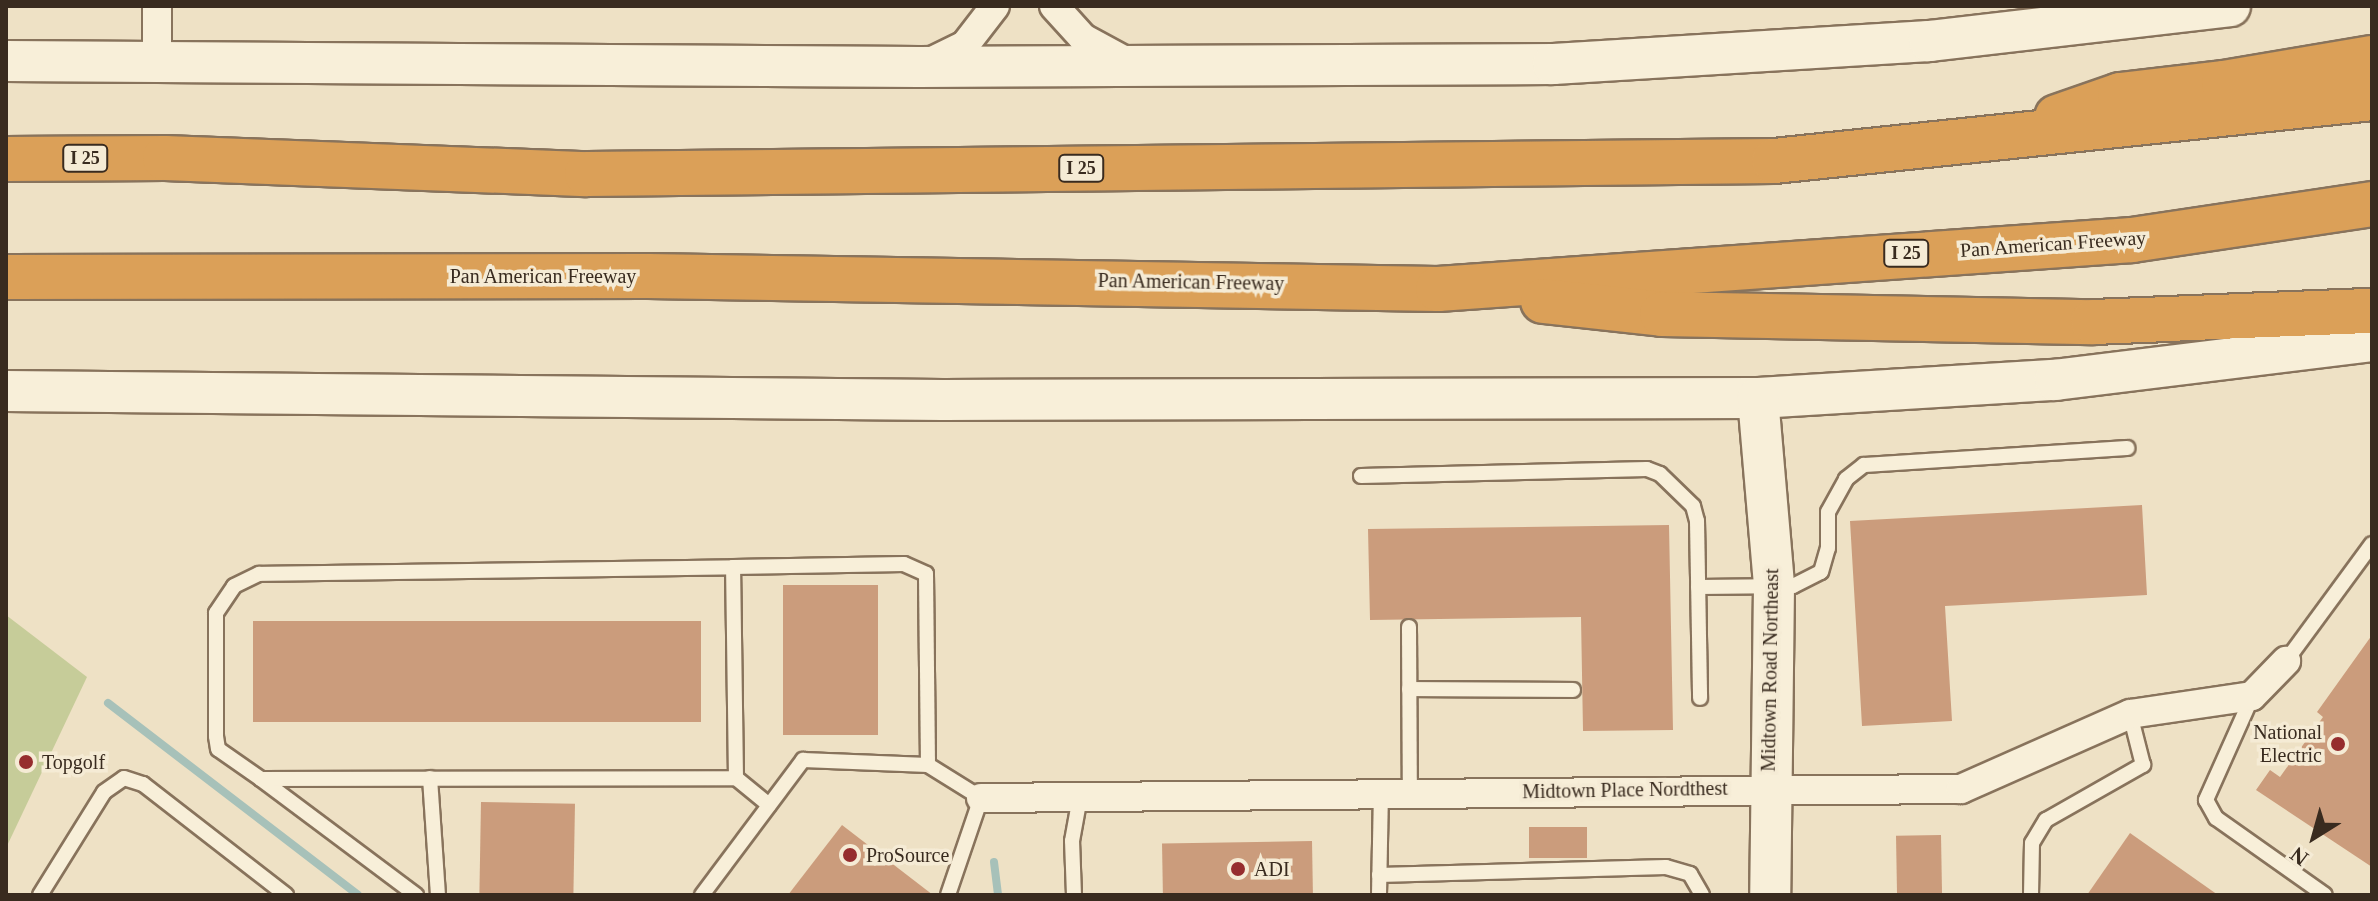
<!DOCTYPE html>
<style>
body{margin:0}
#map{position:relative;width:2378px;height:901px;overflow:hidden;background:#eee1c5;font-family:Georgia,serif}
div>[style]{position:absolute}
.green>*{inset:0;background:#c6cc99}
.stream>*{height:8px;margin:-4px;padding:0 4px;transform-origin:4px;border-radius:4px;background:#a7c1b9}
.building>*{inset:0;background:#cb9c7c;transform-origin:0 0}
.roads{filter:drop-shadow(2px 0 #88735c) drop-shadow(-2px 0 #88735c) drop-shadow(0 2px #88735c) drop-shadow(0 -2px #88735c)}
.lane>*{height:14px;margin:-7px;padding:0 7px;transform-origin:7px;border-radius:7px;background:#f8efd9}
.street>*{height:28px;margin:-14px;padding:0 14px;transform-origin:14px;border-radius:14px;background:#f8efd9}
.secondary>*{height:40px;margin:-20px;padding:0 20px;transform-origin:20px;border-radius:20px;background:#f8efd9}
.highway>*{height:44px;margin:-22px;padding:0 22px;transform-origin:22px;border-radius:22px;background:#dba058}
.dots>*{width:22px;height:22px;translate:-50% -50%;box-sizing:border-box;border:4px solid #f5ebd5;border-radius:50%}
span{translate:-50% -50%;white-space:nowrap;text-align:center;line-height:1.15;-webkit-text-stroke:7px #f5ebd5;paint-order:stroke}
.shield-label span{padding:2px 6px;background:#f5ebd5;border:2px solid;border-radius:6px;-webkit-text-stroke-width:0}
.shield-label{font-size:18px;color:#392b1f;font-weight:700}
.street-label{font-size:20px;color:#392b1f}
.poi-label{font-size:20px;color:#392b1f}
.right{translate:-100% -50%;text-align:right}
.left{translate:0 -50%;text-align:left}
.frame{position:absolute;inset:0;border:8px solid #392b1f;pointer-events:none}
.north{position:absolute;left:2274px;top:797px;width:80px;height:80px;-webkit-text-stroke:6px #f5ebd5;paint-order:stroke;rotate:217deg;font-size:22px;font-weight:700;line-height:32px;text-align:center;color:#392b1f}
.north::after{content:'';display:block;margin:auto;width:28px;height:36px;background:#392b1f;clip-path:polygon(50% 0,100% 100%,50% 72%,0 100%)}
</style>
<div id="map">
<div class="green">
<i style="clip-path:polygon(6px 615px,87px 677px,6px 848px)"></i>
</div>
<div class="stream">
<i style="left:108px;top:703px;width:315px;rotate:37.5deg"></i>
<i style="left:994px;top:862px;width:33px;rotate:83deg"></i>
</div>
<div class="building">
<i style="clip-path:polygon(2142px 505px,2147px 595px,1945px 606px,1952px 721px,1862px 726px,1850px 521px)"></i>
<i style="clip-path:polygon(1669px 525px,1673px 730px,1583px 731px,1581px 617px,1370px 620px,1368px 529px)"></i>
<i style="left:783px;top:585px;width:95px;height:150px"></i>
<i style="left:253px;top:621px;width:448px;height:101px"></i>
<i style="clip-path:polygon(2372px 635px,2372px 867px,2256px 790px,2270px 770px,2280px 777px,2323px 717px,2317px 712px)"></i>
<i style="left:481px;top:802px;width:94px;height:93px;rotate:1deg"></i>
<i style="clip-path:polygon(842px 825px,933px 895px,788px 895px)"></i>
<i style="left:1587px;top:827px;width:31px;height:58px;rotate:90deg"></i>
<i style="clip-path:polygon(2130px 833px,2218px 895px,2087px 895px)"></i>
<i style="left:1941px;top:835px;width:60px;height:45px;rotate:89deg"></i>
<i style="left:1312px;top:841px;width:54px;height:150px;rotate:89deg"></i>
</div>
<div class="roads">
<div class="lane">
<i style="left:1361px;top:476px;width:286px;rotate:-1.4deg"></i>
<i style="left:1647px;top:469px;width:14px;rotate:21deg"></i>
<i style="left:1660px;top:474px;width:46px;rotate:44.1deg"></i>
<i style="left:1693px;top:506px;width:16px;rotate:75deg"></i>
<i style="left:1697px;top:521px;width:177px;rotate:89deg"></i>
<i style="left:1698px;top:587px;width:95px;rotate:-0.6deg"></i>
<i style="left:1793px;top:586px;width:31px;rotate:-27deg"></i>
<i style="left:1821px;top:572px;width:25px;rotate:-74deg"></i>
<i style="left:1828px;top:548px;width:36px;rotate:-90deg"></i>
<i style="left:1828px;top:512px;width:38px;rotate:-61deg"></i>
<i style="left:1846px;top:479px;width:23px;rotate:-38deg"></i>
<i style="left:1864px;top:465px;width:264px;rotate:-3.7deg"></i>
<i style="left:1409px;top:627px;width:166px;rotate:89.7deg"></i>
<i style="left:2286px;top:661px;width:145px;rotate:-53.7deg"></i>
<i style="left:1409px;top:689px;width:164px;rotate:0.3deg"></i>
<i style="left:2252px;top:697px;width:113px;rotate:114.1deg"></i>
<i style="left:2206px;top:800px;width:21px;rotate:61deg"></i>
<i style="left:2216px;top:818px;width:133px;rotate:35.2deg"></i>
<i style="left:430px;top:778px;width:117px;rotate:86.1deg"></i>
<i style="left:261px;top:779px;width:52px;rotate:-145.1deg"></i>
<i style="left:218px;top:749px;width:13px;rotate:-99deg"></i>
<i style="left:216px;top:736px;width:123px;rotate:-90deg"></i>
<i style="left:216px;top:613px;width:32px;rotate:-56deg"></i>
<i style="left:234px;top:586px;width:28px;rotate:-26deg"></i>
<i style="left:259px;top:574px;width:474px;rotate:-0.8deg"></i>
<i style="left:769px;top:805px;width:43px;rotate:-140.7deg"></i>
<i style="left:736px;top:778px;width:211px;rotate:-90.8deg"></i>
<i style="left:733px;top:567px;width:171px;rotate:-1deg"></i>
<i style="left:904px;top:564px;width:24px;rotate:24deg"></i>
<i style="left:926px;top:574px;width:191px;rotate:89.4deg"></i>
<i style="left:1379px;top:875px;width:287px;rotate:-1.6deg"></i>
<i style="left:1666px;top:867px;width:25px;rotate:16deg"></i>
<i style="left:1690px;top:874px;width:24px;rotate:60deg"></i>
<i style="left:40px;top:895px;width:121px;rotate:-58.1deg"></i>
<i style="left:104px;top:792px;width:24px;rotate:-35deg"></i>
<i style="left:124px;top:778px;width:20px;rotate:18deg"></i>
<i style="left:143px;top:784px;width:181px;rotate:37.8deg"></i>
<i style="left:416px;top:895px;width:194px;rotate:-143.2deg"></i>
<i style="left:261px;top:779px;width:475px;rotate:-0.1deg"></i>
<i style="left:702px;top:895px;width:169px;rotate:-53.2deg"></i>
<i style="left:803px;top:760px;width:125px;rotate:2.3deg"></i>
<i style="left:928px;top:765px;width:62px;rotate:31.9deg"></i>
<i style="left:981px;top:798px;width:102px;rotate:108.8deg"></i>
<i style="left:1074px;top:895px;width:54px;rotate:-92.1deg"></i>
<i style="left:1072px;top:841px;width:45px;rotate:-79.7deg"></i>
<i style="left:1379px;top:895px;width:101px;rotate:-88.9deg"></i>
<i style="left:2031px;top:895px;width:52px;rotate:-88.9deg"></i>
<i style="left:2032px;top:843px;width:27px;rotate:-59deg"></i>
<i style="left:2046px;top:820px;width:112px;rotate:-29.6deg"></i>
<i style="left:2143px;top:765px;width:53px;rotate:-104.3deg"></i>
</div>
<div class="street">
<i style="left:1054px;top:6px;width:43px;rotate:47.8deg"></i>
<i style="left:1083px;top:38px;width:52px;rotate:28.5deg"></i>
<i style="left:157px;top:61px;width:55px;rotate:-90deg"></i>
<i style="left:928px;top:63px;width:41px;rotate:-25.9deg"></i>
<i style="left:965px;top:45px;width:49px;rotate:-52.4deg"></i>
<i style="left:981px;top:798px;width:980px;rotate:-0.53deg"></i>
<i style="left:1961px;top:789px;width:185px;rotate:-23.9deg"></i>
<i style="left:2130px;top:714px;width:123px;rotate:-8.4deg"></i>
<i style="left:2252px;top:696px;width:49px;rotate:-45.8deg"></i>
</div>
<div class="secondary">
<i style="left:6px;top:61px;width:913px;rotate:0.38deg"></i>
<i style="left:919px;top:67px;width:634px;rotate:-0.27deg"></i>
<i style="left:1553px;top:64px;width:377px;rotate:-3.5deg"></i>
<i style="left:1929px;top:41px;width:303px;rotate:-6.6deg"></i>
<i style="left:6px;top:391px;width:937px;rotate:0.55deg"></i>
<i style="left:943px;top:400px;width:815px;rotate:-0.14deg"></i>
<i style="left:1758px;top:398px;width:298px;rotate:-3.5deg"></i>
<i style="left:2055px;top:380px;width:319px;rotate:-7deg"></i>
<i style="left:1758px;top:398px;width:189px;rotate:85.1deg"></i>
<i style="left:1774px;top:586px;width:309px;rotate:90.7deg"></i>
</div>
<div class="highway">
<i style="left:2057px;top:117px;width:67px;rotate:-19.2deg"></i>
<i style="left:2120px;top:95px;width:105px;rotate:-6.6deg"></i>
<i style="left:2224px;top:83px;width:150px;rotate:-9.6deg"></i>
<i style="left:6px;top:159px;width:159px;rotate:-0.4deg"></i>
<i style="left:165px;top:158px;width:422px;rotate:2.2deg"></i>
<i style="left:587px;top:174px;width:1187px;rotate:-0.63deg"></i>
<i style="left:1774px;top:161px;width:601px;rotate:-6.01deg"></i>
<i style="left:6px;top:277px;width:642px;rotate:-0.09deg"></i>
<i style="left:648px;top:276px;width:790px;rotate:0.94deg"></i>
<i style="left:1438px;top:289px;width:696px;rotate:-4.04deg"></i>
<i style="left:2132px;top:240px;width:243px;rotate:-8.5deg"></i>
<i style="left:1543px;top:301px;width:120px;rotate:6.2deg"></i>
<i style="left:1662px;top:314px;width:431px;rotate:1.1deg"></i>
<i style="left:2093px;top:322px;width:279px;rotate:-2.3deg"></i>
</div>
</div>
<div class="dots">
<i style="left:2338px;top:744px;background:#962d2e"></i>
<i style="left:26px;top:762px;background:#962d2e"></i>
<i style="left:850px;top:855px;background:#962d2e"></i>
<i style="left:1238px;top:869px;background:#962d2e"></i>
</div>
<div class="shield-label">
<span style="left:85px;top:158px">I 25</span>
<span style="left:1081px;top:168px">I 25</span>
<span style="left:1906px;top:253px">I 25</span>
</div>
<div class="street-label">
<span style="left:2053px;top:244px;rotate:-4deg">Pan American Freeway</span>
<span style="left:543px;top:276px">Pan American Freeway</span>
<span style="left:1191px;top:282px;rotate:1deg">Pan American Freeway</span>
<span style="left:1770px;top:670px;rotate:-89deg">Midtown Road Northeast</span>
<span style="left:1625px;top:790px;rotate:-1deg">Midtown Place Nordthest</span>
</div>
<div class="poi-label">
<span class="right" style="left:2322px;top:744px">National<br>Electric</span>
<span class="left" style="left:42px;top:762px">Topgolf</span>
<span class="left" style="left:866px;top:855px">ProSource</span>
<span class="left" style="left:1254px;top:869px">ADI</span>
</div>
<div class="frame"></div>
<div class="north">N</div>
</div>
